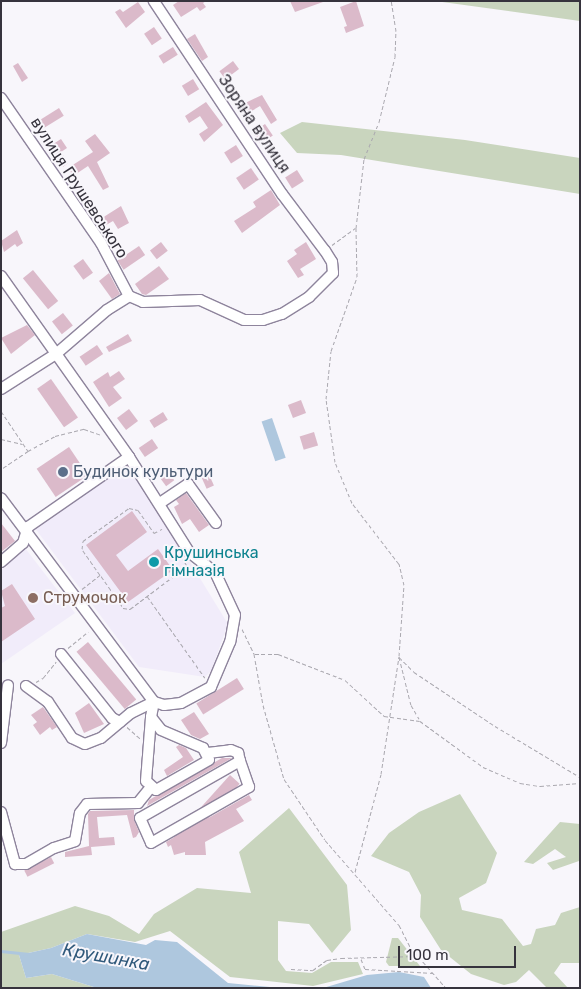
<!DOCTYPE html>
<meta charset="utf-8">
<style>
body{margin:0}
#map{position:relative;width:581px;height:989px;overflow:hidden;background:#f8f6fb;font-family:Rubik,sans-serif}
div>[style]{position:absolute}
.built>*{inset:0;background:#f1ecfa}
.green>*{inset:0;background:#c9d5be}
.water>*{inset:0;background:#aec7de;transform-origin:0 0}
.stream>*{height:2.5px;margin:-1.25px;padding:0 1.25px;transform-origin:1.25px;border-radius:1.25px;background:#aec7de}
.building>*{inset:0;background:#dbbaca;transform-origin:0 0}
.path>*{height:1px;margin-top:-0.5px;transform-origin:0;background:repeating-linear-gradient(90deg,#aaa8af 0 4px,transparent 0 6.5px)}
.roads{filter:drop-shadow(1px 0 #8e849c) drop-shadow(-1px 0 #8e849c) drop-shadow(0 1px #8e849c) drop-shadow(0 -1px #8e849c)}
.minor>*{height:10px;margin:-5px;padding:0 5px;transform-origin:5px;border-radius:5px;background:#fff}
.dots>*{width:14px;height:14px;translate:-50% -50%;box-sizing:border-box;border:2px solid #f8f6fb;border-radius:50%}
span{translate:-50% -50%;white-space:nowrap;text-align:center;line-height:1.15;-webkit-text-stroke:4px #f8f6fb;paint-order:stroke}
.street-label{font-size:16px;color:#36333d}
.service-label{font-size:16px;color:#4e5e75}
.left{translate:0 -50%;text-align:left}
.culture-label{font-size:16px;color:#0d838f}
.education-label{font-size:16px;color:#785e54}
.water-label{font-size:18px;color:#30597b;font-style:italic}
.frame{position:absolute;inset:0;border:2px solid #36333d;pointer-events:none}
.scale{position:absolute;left:398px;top:946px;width:118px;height:22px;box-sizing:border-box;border:2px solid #36333d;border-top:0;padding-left:6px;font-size:15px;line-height:18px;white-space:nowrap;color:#36333d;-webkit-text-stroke:4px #f8f6fb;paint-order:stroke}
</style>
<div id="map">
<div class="built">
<i style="clip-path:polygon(126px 465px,168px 526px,228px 624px,211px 671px,205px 677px,139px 667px,34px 527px)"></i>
<i style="clip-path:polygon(25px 548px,75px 613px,1px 664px,1px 569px,7px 567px,6px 565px)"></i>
</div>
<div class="green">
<i style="clip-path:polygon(435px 1px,580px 2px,580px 21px)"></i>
<i style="clip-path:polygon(302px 122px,465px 140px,580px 158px,580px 194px,341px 155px,297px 153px,280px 133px)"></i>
<i style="clip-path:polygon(460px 794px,497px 853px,486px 883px,459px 898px,462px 910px,502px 919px,523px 946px,531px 944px,536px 929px,555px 925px,561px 913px,580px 907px,580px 963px,561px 963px,554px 973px,568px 988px,547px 988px,529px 970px,516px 982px,504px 985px,471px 974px,441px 950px,420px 917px,421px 895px,409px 872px,371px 856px,389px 833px,419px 812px)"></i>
<i style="clip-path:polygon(289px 808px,347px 885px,351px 930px,332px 953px,309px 924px,278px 921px,278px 960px,286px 971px,312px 973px,331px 962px,358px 962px,363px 974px,313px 986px,230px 977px,170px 931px,135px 942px,87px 934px,51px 948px,19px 955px,26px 978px,52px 974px,97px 988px,1px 988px,1px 932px,75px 906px,109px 916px,139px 934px,154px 914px,197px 888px,251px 893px,239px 852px)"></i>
<i style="clip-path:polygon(560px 822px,580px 824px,579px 861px,553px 870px,547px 863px,566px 857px,555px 849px,533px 864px,524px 862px)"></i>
<i style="clip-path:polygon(392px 938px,398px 938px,420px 966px,389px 966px,386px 962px)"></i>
</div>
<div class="water">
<i style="left:272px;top:418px;width:42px;height:11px;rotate:71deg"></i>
<i style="clip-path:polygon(87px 934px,146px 945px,155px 940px,177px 942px,228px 983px,281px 988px,97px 988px,52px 974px,26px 978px,19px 955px,51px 948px)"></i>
<i style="clip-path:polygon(399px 972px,424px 977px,431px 988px,323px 988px,367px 975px)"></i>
</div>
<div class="stream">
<i style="left:1px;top:951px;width:28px;rotate:6deg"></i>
</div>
<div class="building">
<i style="clip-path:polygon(179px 1px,206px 1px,203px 3px,206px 7px,200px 11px,197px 7px,181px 17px,173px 5px)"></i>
<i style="clip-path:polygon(290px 1px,323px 1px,323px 2px,295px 12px)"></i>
<i style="clip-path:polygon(356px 1px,364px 26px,346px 33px,344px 27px,347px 26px,340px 7px)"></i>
<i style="clip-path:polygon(138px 2px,145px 12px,126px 28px,115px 12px,120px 9px,123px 12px)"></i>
<i style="left:154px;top:27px;width:14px;height:12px;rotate:56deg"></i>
<i style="clip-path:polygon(195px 34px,208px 57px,202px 61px,187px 39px)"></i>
<i style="left:173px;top:47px;width:9px;height:17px;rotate:58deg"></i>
<i style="left:233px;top:61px;width:10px;height:17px;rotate:53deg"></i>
<i style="clip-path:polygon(18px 63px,28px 78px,22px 82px,13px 66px)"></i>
<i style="left:193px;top:79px;width:12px;height:13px;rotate:59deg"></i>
<i style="clip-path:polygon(262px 95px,277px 120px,271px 124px,260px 106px,245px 115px,239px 106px)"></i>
<i style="clip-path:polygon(206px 102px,223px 125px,204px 142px,199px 134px,208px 128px,200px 116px,189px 123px,185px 116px)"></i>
<i style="left:59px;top:108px;width:9px;height:23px;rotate:58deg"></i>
<i style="left:265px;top:124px;width:14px;height:15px;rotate:56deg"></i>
<i style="clip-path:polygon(95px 134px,110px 153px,97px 162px,109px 187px,103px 190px,88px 166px,73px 176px,68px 168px,93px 152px,85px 141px)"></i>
<i style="clip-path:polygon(61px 139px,67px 148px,61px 152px,68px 163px,63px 167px,50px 146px)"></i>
<i style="left:236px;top:145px;width:13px;height:14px;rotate:58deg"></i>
<i style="left:251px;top:168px;width:14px;height:18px;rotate:56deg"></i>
<i style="left:297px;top:170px;width:13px;height:14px;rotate:58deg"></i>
<i style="clip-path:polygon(271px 190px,280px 205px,242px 233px,234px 221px,256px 207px,253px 202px)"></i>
<i style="clip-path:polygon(121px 206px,129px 223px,118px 229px,113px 221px,106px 225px,102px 218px)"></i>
<i style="clip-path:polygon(17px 230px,23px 243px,17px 247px,15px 244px,4px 252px,1px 241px)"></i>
<i style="left:161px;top:242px;width:11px;height:14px;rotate:52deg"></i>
<i style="clip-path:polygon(306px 242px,316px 259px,300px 269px,304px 275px,298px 278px,287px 261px,297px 254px,294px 250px)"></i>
<i style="left:139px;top:246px;width:11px;height:26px;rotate:56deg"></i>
<i style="left:83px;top:259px;width:17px;height:12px;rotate:54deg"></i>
<i style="clip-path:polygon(159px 266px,169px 279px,146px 295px,142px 294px,135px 284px)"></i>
<i style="left:33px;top:270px;width:40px;height:13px;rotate:51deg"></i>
<i style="clip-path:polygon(109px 273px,120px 294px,112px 299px,99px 281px)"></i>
<i style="left:63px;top:313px;width:16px;height:14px;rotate:52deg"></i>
<i style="clip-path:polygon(27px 325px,35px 335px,11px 354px,1px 338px)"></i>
<i style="clip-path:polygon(128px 334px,132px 341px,109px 352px,106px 347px)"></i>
<i style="left:97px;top:345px;width:11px;height:21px;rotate:56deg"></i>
<i style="clip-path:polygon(119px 371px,125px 379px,113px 387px,122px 398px,109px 407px,93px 382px,108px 372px,110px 377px)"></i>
<i style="left:51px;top:379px;width:47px;height:17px;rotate:55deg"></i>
<i style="left:301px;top:400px;width:14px;height:14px;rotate:69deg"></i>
<i style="left:129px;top:409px;width:15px;height:15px;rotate:53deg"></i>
<i style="left:163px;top:412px;width:9px;height:16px;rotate:58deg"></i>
<i style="left:314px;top:432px;width:14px;height:15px;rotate:73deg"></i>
<i style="left:152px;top:439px;width:11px;height:16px;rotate:56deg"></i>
<i style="left:69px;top:447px;width:34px;height:39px;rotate:56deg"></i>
<i style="left:166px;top:469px;width:14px;height:10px;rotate:54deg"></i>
<i style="left:207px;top:470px;width:17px;height:8px;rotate:66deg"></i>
<i style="clip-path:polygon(186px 493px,209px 525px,199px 532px,190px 519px,182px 524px,174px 507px,179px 504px,176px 500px)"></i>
<i style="clip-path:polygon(132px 511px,147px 532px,116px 555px,128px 571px,158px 549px,173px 570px,128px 602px,86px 545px)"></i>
<i style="clip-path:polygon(1px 523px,15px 541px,1px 552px)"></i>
<i style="clip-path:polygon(12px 584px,35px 619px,1px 642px,1px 608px,5px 606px,1px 591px)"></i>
<i style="left:88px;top:642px;width:75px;height:15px;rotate:50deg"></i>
<i style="left:237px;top:678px;width:13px;height:48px;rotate:58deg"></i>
<i style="clip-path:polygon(89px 703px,104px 724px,84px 733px,75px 713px)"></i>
<i style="clip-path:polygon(43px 707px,57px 727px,52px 730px,50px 727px,40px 735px,33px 725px,37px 722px,31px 715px)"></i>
<i style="clip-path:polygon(194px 712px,209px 734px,200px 739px,191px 735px,181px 720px)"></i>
<i style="clip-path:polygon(179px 745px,186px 748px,194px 760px,167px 776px,164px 770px,183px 757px,176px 747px)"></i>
<i style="clip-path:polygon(222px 758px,232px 758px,147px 806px,149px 800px)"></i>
<i style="left:230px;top:775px;width:13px;height:89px;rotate:42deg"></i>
<i style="clip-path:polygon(249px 795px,252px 800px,236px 809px,244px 821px,205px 842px,206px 855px,185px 855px,185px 852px,174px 855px,171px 845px,168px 847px,166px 842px)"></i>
<i style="clip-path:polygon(134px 810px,134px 820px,139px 832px,136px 837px,133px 838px,127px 815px,97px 817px,99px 838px,114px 837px,115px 845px,91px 847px,92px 855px,65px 857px,65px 852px,89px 846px,88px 814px,90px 811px)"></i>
<i style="left:51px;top:857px;width:7px;height:30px;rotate:63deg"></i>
</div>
<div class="path">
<i style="left:332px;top:245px;width:29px;rotate:-36deg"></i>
<i style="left:1px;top:411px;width:48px;rotate:56deg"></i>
<i style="left:28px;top:451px;width:32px;rotate:146deg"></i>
<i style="left:1px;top:439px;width:22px;rotate:13deg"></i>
<i style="left:28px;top:451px;width:31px;rotate:-29deg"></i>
<i style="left:55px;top:436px;width:30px;rotate:-14deg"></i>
<i style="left:84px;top:429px;width:18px;rotate:19deg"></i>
<i style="left:101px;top:576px;width:39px;rotate:55deg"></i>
<i style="left:123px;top:608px;width:7px;rotate:8deg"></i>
<i style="left:130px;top:609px;width:71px;rotate:-37deg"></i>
<i style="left:187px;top:566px;width:8px;rotate:-120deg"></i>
<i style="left:82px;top:589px;width:23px;rotate:-38deg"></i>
<i style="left:100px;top:575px;width:32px;rotate:-125deg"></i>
<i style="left:82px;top:549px;width:8px;rotate:-83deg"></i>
<i style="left:83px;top:541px;width:57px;rotate:-35.7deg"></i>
<i style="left:129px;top:508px;width:9px;rotate:13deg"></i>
<i style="left:138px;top:510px;width:28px;rotate:55deg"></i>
<i style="left:154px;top:533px;width:9px;rotate:-27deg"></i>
<i style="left:147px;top:596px;width:100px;rotate:54.7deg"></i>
<i style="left:242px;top:629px;width:28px;rotate:64deg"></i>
<i style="left:254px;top:654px;width:52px;rotate:80deg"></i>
<i style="left:263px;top:705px;width:77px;rotate:74.2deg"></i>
<i style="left:284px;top:779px;width:73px;rotate:56.1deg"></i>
<i style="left:325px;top:840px;width:113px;rotate:49deg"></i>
<i style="left:399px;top:925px;width:25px;rotate:63deg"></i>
<i style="left:410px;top:947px;width:55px;rotate:48.7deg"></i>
<i style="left:68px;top:648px;width:26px;rotate:-39deg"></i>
<i style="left:255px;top:654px;width:23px"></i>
<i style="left:278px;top:654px;width:72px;rotate:21.2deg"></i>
<i style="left:345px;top:680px;width:53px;rotate:42.7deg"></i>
<i style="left:384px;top:716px;width:36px;rotate:8deg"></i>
<i style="left:420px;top:721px;width:78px;rotate:36.1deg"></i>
<i style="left:483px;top:767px;width:40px;rotate:23.4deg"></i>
<i style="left:520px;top:783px;width:20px;rotate:9deg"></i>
<i style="left:540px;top:786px;width:40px;rotate:-4.3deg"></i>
<i style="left:399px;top:657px;width:21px;rotate:45deg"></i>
<i style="left:414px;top:672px;width:97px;rotate:33.7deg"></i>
<i style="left:495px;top:726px;width:99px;rotate:31deg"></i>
<i style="left:399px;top:657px;width:49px;rotate:76deg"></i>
<i style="left:411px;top:705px;width:16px;rotate:60deg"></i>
<i style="left:36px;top:682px;width:8px;rotate:-30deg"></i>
<i style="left:43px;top:678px;width:21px;rotate:-51deg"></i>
<i style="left:127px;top:727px;width:18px;rotate:41deg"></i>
<i style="left:355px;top:872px;width:101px;rotate:-75.1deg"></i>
<i style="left:381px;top:774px;width:119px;rotate:-81.3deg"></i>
<i style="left:399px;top:656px;width:71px;rotate:-86deg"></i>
<i style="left:404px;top:585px;width:22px;rotate:-103deg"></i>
<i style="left:399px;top:564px;width:77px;rotate:-127.6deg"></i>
<i style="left:352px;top:503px;width:44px;rotate:-112.5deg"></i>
<i style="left:335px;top:462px;width:64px;rotate:-98.1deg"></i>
<i style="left:326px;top:399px;width:48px;rotate:-84.1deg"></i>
<i style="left:331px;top:351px;width:78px;rotate:-70.6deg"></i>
<i style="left:357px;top:277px;width:49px;rotate:-91.2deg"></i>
<i style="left:356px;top:228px;width:69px;rotate:-83.4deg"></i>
<i style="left:364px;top:159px;width:40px;rotate:-68deg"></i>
<i style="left:379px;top:122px;width:67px;rotate:-76.2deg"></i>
<i style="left:395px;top:57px;width:26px;rotate:-88deg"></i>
<i style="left:396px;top:31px;width:30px;rotate:-99deg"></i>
<i style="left:361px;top:959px;width:11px;rotate:68deg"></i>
<i style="left:365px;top:969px;width:68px;rotate:3.4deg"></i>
<i style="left:291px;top:969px;width:22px;rotate:3deg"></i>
<i style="left:313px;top:970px;width:17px;rotate:-36deg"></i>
<i style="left:327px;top:960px;width:14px;rotate:-8deg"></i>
<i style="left:341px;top:958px;width:76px;rotate:-1.5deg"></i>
</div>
<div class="roads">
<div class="minor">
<i style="left:1px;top:98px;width:176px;rotate:55.4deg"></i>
<i style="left:101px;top:243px;width:60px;rotate:62.2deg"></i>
<i style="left:1px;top:276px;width:222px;rotate:54.7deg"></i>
<i style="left:129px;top:457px;width:112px;rotate:57.7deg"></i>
<i style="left:189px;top:552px;width:33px;rotate:38deg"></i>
<i style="left:215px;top:572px;width:47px;rotate:65.1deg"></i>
<i style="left:235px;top:615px;width:27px;rotate:100deg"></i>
<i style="left:230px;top:642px;width:49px;rotate:112.9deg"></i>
<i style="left:211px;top:687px;width:34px;rotate:152deg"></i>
<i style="left:181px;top:703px;width:17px;rotate:173deg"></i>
<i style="left:164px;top:705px;width:10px;rotate:-163deg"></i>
<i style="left:154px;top:702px;width:255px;rotate:-126.9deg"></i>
<i style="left:1px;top:389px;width:65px;rotate:-32.5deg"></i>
<i style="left:56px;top:354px;width:67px;rotate:-40.8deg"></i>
<i style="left:107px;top:310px;width:26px;rotate:-32deg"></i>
<i style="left:129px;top:296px;width:15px;rotate:23deg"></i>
<i style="left:143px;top:302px;width:57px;rotate:-2deg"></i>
<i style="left:200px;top:300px;width:48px;rotate:24.4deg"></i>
<i style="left:244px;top:320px;width:19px"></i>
<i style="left:263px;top:320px;width:20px;rotate:-18deg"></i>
<i style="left:282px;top:314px;width:32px;rotate:-32deg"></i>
<i style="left:309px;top:297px;width:34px;rotate:-45deg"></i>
<i style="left:333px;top:273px;width:11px;rotate:-95deg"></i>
<i style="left:332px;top:262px;width:13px;rotate:-122deg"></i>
<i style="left:325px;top:251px;width:71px;rotate:-127deg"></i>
<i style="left:282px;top:194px;width:232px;rotate:-123.6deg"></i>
<i style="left:160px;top:503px;width:34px;rotate:-34deg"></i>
<i style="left:188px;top:484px;width:48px;rotate:54.3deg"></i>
<i style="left:1px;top:562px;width:29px;rotate:-41deg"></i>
<i style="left:23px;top:543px;width:17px;rotate:-73deg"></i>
<i style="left:28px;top:527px;width:123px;rotate:-34.7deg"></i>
<i style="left:61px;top:654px;width:82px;rotate:51.4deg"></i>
<i style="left:112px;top:718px;width:9px;rotate:27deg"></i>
<i style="left:26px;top:686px;width:27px;rotate:36deg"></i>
<i style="left:48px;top:702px;width:43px;rotate:56.3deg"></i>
<i style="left:72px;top:738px;width:14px;rotate:25deg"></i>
<i style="left:85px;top:744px;width:17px;rotate:-21deg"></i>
<i style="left:101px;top:738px;width:39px;rotate:-40deg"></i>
<i style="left:131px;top:713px;width:25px;rotate:-26deg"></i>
<i style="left:151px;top:717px;width:16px;rotate:52deg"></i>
<i style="left:161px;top:730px;width:46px;rotate:23.2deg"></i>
<i style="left:203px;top:748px;width:13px;rotate:63deg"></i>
<i style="left:209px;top:760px;width:61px;rotate:150.5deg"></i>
<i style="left:156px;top:790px;width:13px;rotate:-138deg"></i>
<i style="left:146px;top:781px;width:64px;rotate:-85.5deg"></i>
<i style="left:151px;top:717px;width:15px;rotate:-79deg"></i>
<i style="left:1px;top:743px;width:58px;rotate:-83.1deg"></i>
<i style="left:208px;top:753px;width:23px;rotate:-7deg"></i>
<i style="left:231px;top:750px;width:8px;rotate:23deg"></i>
<i style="left:238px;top:753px;width:8px;rotate:76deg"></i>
<i style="left:240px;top:761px;width:115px;rotate:150.3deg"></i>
<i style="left:140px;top:818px;width:27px;rotate:66deg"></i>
<i style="left:151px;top:843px;width:113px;rotate:-29.7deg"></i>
<i style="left:249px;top:787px;width:28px;rotate:-109deg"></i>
<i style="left:1px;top:812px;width:54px;rotate:74.9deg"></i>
<i style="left:15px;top:864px;width:11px"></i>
<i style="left:26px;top:864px;width:32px;rotate:-30deg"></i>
<i style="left:54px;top:848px;width:22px;rotate:-18deg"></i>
<i style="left:75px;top:841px;width:28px;rotate:-80deg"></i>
<i style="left:80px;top:813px;width:11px;rotate:-52deg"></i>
<i style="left:87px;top:804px;width:51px;rotate:-1.1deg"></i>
<i style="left:138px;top:803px;width:19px;rotate:-51deg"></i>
</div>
</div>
<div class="dots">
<i style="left:63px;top:472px;background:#5c6f8a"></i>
<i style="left:154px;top:562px;background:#0f9aa8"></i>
<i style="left:33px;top:598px;background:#8d6e63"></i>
</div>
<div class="street-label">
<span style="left:254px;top:124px;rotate:56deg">Зоряна вулиця</span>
<span style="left:79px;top:188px;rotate:57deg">вулиця Грушевського</span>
</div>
<div class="service-label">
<span class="left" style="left:73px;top:472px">Будинок культури</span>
</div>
<div class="culture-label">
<span class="left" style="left:164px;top:562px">Крушинська<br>гімназія</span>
</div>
<div class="education-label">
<span class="left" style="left:43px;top:598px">Струмочок</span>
</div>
<div class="water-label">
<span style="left:106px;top:957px;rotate:10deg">Крушинка</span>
</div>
<div class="frame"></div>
<div class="scale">100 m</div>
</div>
